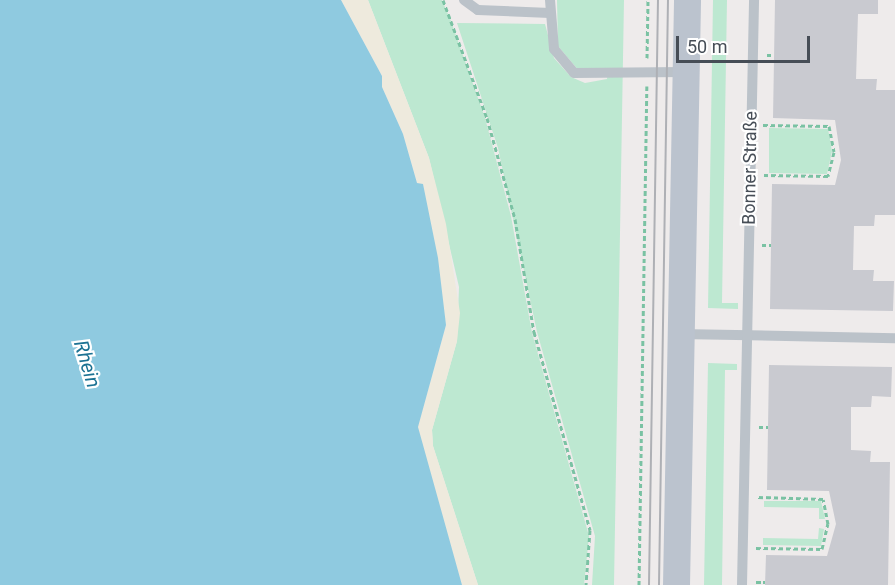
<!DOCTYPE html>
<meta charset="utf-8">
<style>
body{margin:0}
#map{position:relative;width:895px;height:585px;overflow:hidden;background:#eeebeb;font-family:Roboto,sans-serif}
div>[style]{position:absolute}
.green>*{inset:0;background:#bde8d1}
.sand>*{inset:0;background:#eeeadd}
.water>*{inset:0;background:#8fcae0}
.building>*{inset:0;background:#c9cad0}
.path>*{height:3px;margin-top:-1.5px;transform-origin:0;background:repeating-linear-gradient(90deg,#7ac2a3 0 4.5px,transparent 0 7.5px)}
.service>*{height:10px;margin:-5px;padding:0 5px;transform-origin:5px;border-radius:5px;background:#bbc2c9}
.secondary>*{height:27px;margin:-13.5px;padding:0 13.5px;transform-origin:13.5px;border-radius:13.5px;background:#bbc3ce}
.tram>*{height:1.5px;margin:-0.75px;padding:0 0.75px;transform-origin:0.75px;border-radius:0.75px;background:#aeb0b5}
span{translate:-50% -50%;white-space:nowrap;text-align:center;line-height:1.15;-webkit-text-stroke:4.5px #fff;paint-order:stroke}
.street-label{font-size:18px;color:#464d56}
.water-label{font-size:20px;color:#1c7293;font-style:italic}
.scale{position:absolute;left:676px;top:36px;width:134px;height:27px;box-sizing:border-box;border:3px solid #464d56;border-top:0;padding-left:8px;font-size:18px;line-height:21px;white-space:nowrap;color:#464d56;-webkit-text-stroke:4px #fff;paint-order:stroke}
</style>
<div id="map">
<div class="green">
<i style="clip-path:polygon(368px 0,442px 0,451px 21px,485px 118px,511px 216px,532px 333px,589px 536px,584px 585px,478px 585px,433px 446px,432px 430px,457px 341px,459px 287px,429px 158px)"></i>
<i style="clip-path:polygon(557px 0,624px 0,614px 585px,592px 585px,595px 536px,537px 332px,498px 148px,457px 23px,545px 24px,554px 58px,571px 77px,585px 83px,607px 79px,608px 71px,579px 71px,558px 46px)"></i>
<i style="clip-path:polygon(713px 0,727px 0,722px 303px,738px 303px,738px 309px,708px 308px)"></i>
<i style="clip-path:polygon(769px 128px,828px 129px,832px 151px,827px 174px,769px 173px)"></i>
<i style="clip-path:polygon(708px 363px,737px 364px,737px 370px,725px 370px,722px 585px,704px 585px)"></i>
<i style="clip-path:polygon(764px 501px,821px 501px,825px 519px,819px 519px,819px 508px,764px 507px)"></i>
<i style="clip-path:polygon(819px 528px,824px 529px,821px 546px,763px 545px,763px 538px,818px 539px)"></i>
</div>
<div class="sand">
<i style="clip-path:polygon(341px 0,368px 0,429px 158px,446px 224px,460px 313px,457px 341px,432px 430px,433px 446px,478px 585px,462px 585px,420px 441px,418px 426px,446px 325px,423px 185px,417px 183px,403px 134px,382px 87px,382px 76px)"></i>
</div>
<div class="water">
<i style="clip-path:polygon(0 0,341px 0,382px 76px,382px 87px,403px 134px,417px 183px,423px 184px,438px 258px,446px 325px,418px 427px,462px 585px,0 585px)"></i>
</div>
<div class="building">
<i style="clip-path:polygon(775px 0,878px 0,878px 14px,858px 14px,856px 79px,877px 79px,876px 90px,895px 90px,895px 215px,875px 215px,874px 226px,854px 226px,853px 270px,874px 270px,873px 281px,894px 281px,893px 311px,770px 309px,772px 184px,835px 185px,841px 160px,835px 120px,773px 118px)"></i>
<i style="clip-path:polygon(769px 365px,892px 367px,891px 397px,872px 396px,871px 407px,851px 407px,851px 450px,871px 451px,870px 462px,890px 462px,888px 585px,765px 585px,766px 555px,827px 556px,836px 524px,829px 491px,767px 490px)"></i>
</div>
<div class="path">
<i style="left:443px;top:0;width:126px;rotate:69.6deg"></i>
<i style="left:487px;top:118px;width:105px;rotate:74.5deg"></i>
<i style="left:515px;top:219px;width:115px;rotate:80.5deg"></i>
<i style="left:534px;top:332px;width:206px;rotate:74.2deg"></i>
<i style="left:590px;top:530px;width:55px;rotate:94.2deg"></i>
<i style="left:767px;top:55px;width:7px"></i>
<i style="left:647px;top:58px;width:58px;rotate:-89deg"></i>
<i style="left:763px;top:125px;width:66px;rotate:0.9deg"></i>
<i style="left:829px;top:126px;width:26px;rotate:79deg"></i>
<i style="left:834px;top:152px;width:25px;rotate:104deg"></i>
<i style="left:828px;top:176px;width:64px;rotate:-179.1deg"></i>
<i style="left:762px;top:245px;width:9px"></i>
<i style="left:759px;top:427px;width:9px"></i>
<i style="left:756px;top:548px;width:66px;rotate:0.9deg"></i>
<i style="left:822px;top:549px;width:26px;rotate:-77deg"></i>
<i style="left:828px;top:524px;width:25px;rotate:-101deg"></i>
<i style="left:823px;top:499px;width:65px;rotate:-178.2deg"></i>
<i style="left:756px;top:582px;width:9px"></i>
<i style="left:639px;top:585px;width:499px;rotate:-89.1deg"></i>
</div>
<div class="service">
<i style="left:464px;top:0;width:17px;rotate:36deg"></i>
<i style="left:478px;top:10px;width:72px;rotate:2.4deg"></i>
<i style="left:550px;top:0;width:49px;rotate:85.3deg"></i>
<i style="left:554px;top:49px;width:31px;rotate:50deg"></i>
<i style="left:574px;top:73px;width:110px;rotate:-0.5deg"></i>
<i style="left:680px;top:334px;width:215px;rotate:1.1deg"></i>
<i style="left:742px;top:585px;width:585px;rotate:-88.82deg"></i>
</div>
<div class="secondary">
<i style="left:676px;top:585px;width:585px;rotate:-88.92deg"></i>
</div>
<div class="tram">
<i style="left:649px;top:585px;width:585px;rotate:-89.12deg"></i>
<i style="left:659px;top:585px;width:585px;rotate:-89.12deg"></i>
</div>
<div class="street-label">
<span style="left:750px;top:168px;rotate:-89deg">Bonner Straße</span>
</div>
<div class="water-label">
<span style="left:87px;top:364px;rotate:73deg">Rhein</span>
</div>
<div class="scale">50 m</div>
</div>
